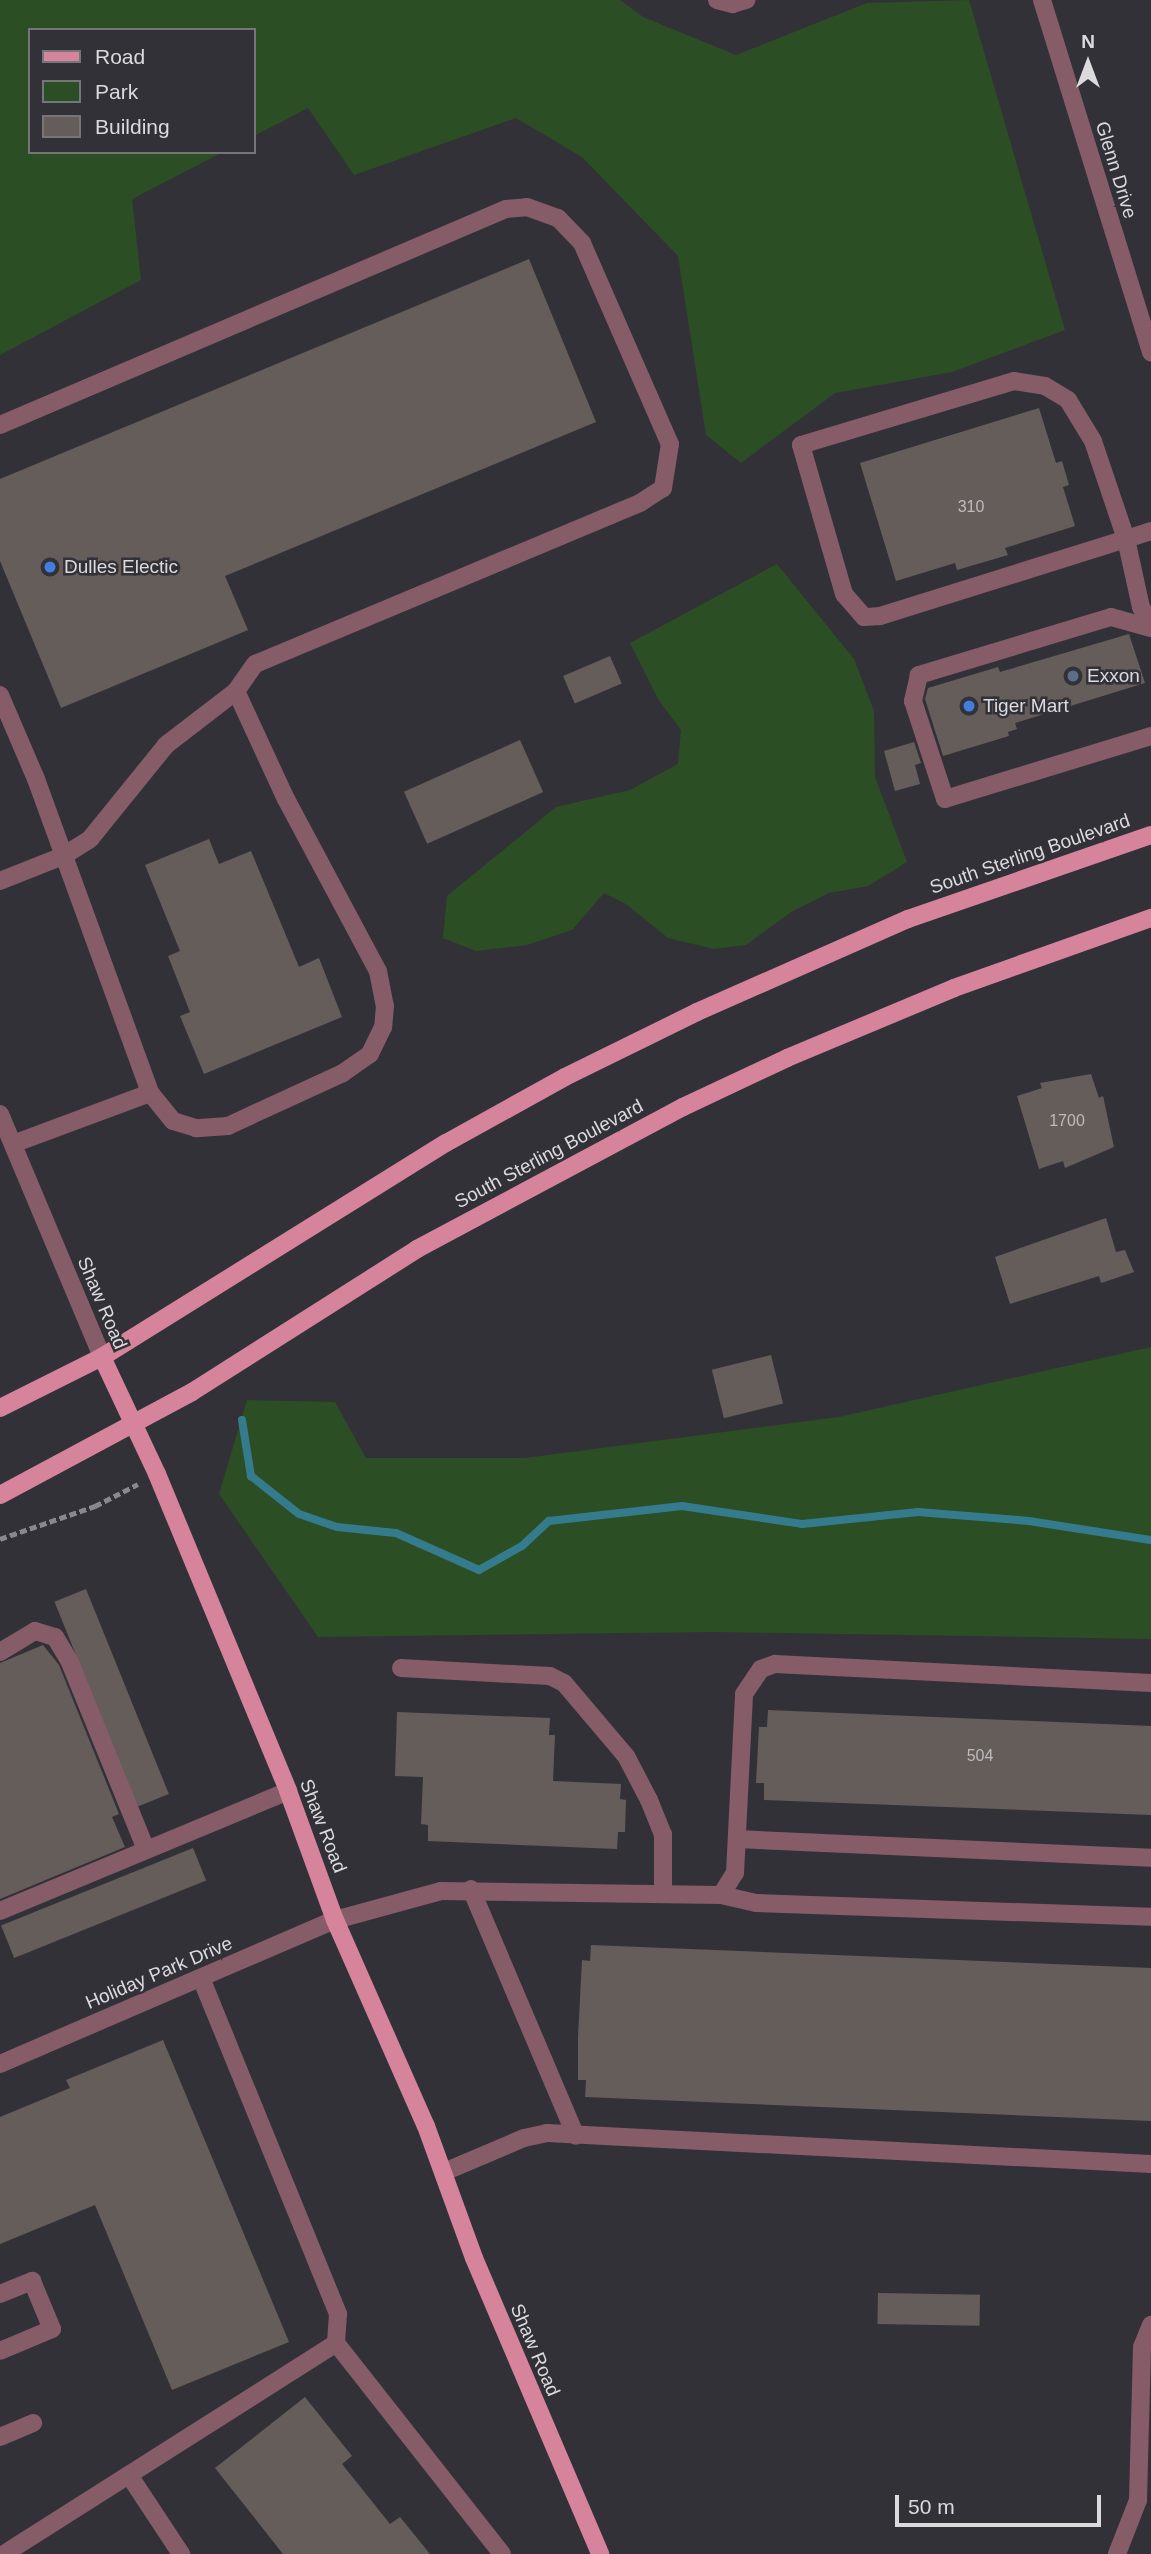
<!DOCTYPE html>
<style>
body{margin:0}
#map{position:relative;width:1151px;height:2554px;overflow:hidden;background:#333138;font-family:Helvetica,sans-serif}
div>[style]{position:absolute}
.green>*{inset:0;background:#2c4e24}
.stream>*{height:8px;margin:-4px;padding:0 4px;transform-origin:4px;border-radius:4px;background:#357b8e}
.building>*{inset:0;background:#655d5a;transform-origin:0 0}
.path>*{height:4.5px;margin-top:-2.25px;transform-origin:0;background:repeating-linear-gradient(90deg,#89888d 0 7px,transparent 0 10.5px)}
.minor>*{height:18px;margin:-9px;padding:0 9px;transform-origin:9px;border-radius:9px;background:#855c68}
.major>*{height:18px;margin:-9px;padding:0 9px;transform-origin:9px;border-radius:9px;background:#d6839c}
.dots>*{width:19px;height:19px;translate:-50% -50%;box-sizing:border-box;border:4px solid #333138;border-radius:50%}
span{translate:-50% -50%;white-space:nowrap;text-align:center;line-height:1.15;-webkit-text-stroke:5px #333138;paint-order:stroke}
.number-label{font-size:16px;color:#bebbbc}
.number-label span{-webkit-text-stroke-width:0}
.street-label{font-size:19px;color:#dbdadd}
.poi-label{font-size:19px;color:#dbdadd}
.left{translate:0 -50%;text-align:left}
.legend{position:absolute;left:28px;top:28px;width:228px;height:126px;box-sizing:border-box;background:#333138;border:2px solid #76757a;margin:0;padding:9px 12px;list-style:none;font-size:21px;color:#dbdadd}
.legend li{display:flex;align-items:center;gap:14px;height:35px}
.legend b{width:35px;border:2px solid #76757a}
.north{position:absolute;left:1053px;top:28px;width:70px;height:70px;-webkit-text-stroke:5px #333138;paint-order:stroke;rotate:0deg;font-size:19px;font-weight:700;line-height:28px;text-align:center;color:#dbdadd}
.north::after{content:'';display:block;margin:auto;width:24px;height:32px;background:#dbdadd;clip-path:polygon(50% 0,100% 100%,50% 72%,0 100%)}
.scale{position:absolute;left:895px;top:2495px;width:206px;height:32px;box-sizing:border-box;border:4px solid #dbdadd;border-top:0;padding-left:9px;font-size:21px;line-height:24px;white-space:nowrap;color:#dbdadd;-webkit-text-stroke:5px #333138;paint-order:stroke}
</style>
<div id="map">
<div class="green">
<i style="clip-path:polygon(0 0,620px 0,643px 17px,736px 55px,867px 3px,969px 0,1065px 330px,952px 372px,835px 393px,741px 463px,706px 435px,678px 256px,582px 157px,516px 118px,354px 175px,308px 108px,254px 136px,254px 30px,30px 30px,30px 152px,223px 152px,132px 199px,141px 280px,0 355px)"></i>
<i style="clip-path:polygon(777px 564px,854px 659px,874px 711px,875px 777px,907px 862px,868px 886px,829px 893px,791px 912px,746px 945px,714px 949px,668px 938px,626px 904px,604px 893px,572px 930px,527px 945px,476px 951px,443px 938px,447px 896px,556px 807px,630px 790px,678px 764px,681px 730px,658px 699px,630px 643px)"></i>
<i style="clip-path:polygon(1151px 1347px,1151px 1639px,713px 1632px,318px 1637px,219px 1494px,247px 1400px,335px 1402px,366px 1458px,525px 1458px,839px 1417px)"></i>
</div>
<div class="stream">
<i style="left:242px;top:1420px;width:57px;rotate:80.9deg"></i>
<i style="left:251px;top:1476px;width:61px;rotate:38.4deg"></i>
<i style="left:299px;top:1514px;width:40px;rotate:18.9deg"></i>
<i style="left:337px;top:1527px;width:59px;rotate:5.8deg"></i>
<i style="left:396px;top:1533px;width:91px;rotate:24deg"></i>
<i style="left:479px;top:1570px;width:49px;rotate:-29.2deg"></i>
<i style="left:522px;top:1546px;width:37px;rotate:-43deg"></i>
<i style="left:549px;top:1521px;width:134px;rotate:-6.4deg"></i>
<i style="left:682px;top:1506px;width:121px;rotate:8.5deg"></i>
<i style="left:802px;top:1524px;width:117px;rotate:-5.9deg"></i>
<i style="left:918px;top:1512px;width:111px;rotate:4.6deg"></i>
<i style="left:1029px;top:1521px;width:123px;rotate:8.9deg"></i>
</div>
<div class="building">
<i style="clip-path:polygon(529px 259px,596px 422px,225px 576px,248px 630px,61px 708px,0 561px,0 479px)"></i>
<i style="clip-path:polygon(1039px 408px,1056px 463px,1062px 461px,1069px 485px,1063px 487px,1075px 526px,1005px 548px,1008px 555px,957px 570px,955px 563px,896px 581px,860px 463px)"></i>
<i style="clip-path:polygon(1129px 634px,1145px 683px,1015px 723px,1017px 729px,1008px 732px,1009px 736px,943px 756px,925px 699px,928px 688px,998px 667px,1000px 672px)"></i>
<i style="left:610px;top:656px;width:30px;height:51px;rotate:67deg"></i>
<i style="left:520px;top:740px;width:57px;height:127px;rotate:66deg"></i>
<i style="clip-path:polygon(914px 742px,921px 763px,915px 765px,920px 784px,895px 791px,884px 751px)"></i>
<i style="clip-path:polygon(209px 839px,219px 864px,251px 851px,299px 967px,319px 958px,342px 1017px,204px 1074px,180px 1016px,190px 1012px,168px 956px,180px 951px,145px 865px)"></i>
<i style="clip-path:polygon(1091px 1074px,1099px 1098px,1103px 1096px,1114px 1147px,1065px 1168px,1063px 1161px,1039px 1169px,1017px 1096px,1042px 1088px,1040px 1083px)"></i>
<i style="clip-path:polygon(1106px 1218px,1116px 1252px,1125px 1250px,1134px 1272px,1101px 1283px,1099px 1276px,1010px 1304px,995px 1257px)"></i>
<i style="left:771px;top:1355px;width:50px;height:61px;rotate:76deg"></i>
<i style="left:86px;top:1589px;width:221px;height:34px;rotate:68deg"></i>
<i style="clip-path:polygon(43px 1645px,59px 1665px,119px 1814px,112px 1817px,125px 1847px,0 1899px,0 1663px)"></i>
<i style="clip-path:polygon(768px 1710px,1151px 1726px,1151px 1815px,764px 1800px,764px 1783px,756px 1783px,759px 1727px,767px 1727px)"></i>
<i style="clip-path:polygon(397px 1712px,550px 1718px,549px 1735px,555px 1735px,553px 1781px,621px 1784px,620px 1799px,626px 1800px,625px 1832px,618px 1832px,617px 1849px,428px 1841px,428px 1825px,421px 1824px,423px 1777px,395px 1776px)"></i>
<i style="left:193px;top:1848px;width:35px;height:207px;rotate:68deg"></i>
<i style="clip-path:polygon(591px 1945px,1151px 1968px,1151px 2121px,585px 2097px,586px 2080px,578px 2080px,578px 2037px,582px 1960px,590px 1961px)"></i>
<i style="clip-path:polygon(163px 2040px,289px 2342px,172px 2390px,95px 2205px,0 2244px,0 2117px,70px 2088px,66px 2080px)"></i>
<i style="left:878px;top:2293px;width:102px;height:31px;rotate:1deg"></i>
<i style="clip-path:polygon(305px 2397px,352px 2456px,342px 2464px,390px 2524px,400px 2517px,430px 2554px,283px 2554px,215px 2468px)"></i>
</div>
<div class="path">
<i style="left:0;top:1539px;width:101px;rotate:-19.2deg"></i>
<i style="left:95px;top:1506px;width:48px;rotate:-27.1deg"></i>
</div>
<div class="minor">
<i style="left:717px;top:0;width:16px;rotate:15deg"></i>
<i style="left:732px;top:4px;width:15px;rotate:-16deg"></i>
<i style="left:1042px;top:0;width:369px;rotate:72.8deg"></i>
<i style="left:0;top:425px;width:550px;rotate:-23.12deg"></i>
<i style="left:506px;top:209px;width:21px;rotate:-5deg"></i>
<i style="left:527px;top:207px;width:33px;rotate:20deg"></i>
<i style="left:558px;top:218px;width:35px;rotate:46deg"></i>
<i style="left:582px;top:243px;width:219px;rotate:66.4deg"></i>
<i style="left:670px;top:444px;width:45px;rotate:99deg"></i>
<i style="left:663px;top:488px;width:27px;rotate:147deg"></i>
<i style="left:640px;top:503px;width:417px;rotate:157.3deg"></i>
<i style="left:255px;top:664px;width:33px;rotate:125deg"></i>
<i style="left:236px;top:691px;width:119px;rotate:65.2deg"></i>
<i style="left:286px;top:799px;width:195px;rotate:61.9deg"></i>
<i style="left:378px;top:971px;width:36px;rotate:79deg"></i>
<i style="left:385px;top:1006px;width:21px;rotate:95deg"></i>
<i style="left:383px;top:1027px;width:30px;rotate:116deg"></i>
<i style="left:370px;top:1054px;width:33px;rotate:145deg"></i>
<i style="left:343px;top:1073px;width:127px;rotate:155.3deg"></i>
<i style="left:228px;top:1126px;width:32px;rotate:176deg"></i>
<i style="left:196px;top:1128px;width:24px;rotate:-163deg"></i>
<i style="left:173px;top:1121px;width:36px;rotate:-129deg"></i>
<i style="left:150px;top:1093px;width:146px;rotate:159.6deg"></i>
<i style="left:1151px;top:531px;width:26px;rotate:162deg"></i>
<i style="left:1126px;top:539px;width:258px;rotate:162.6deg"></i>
<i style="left:880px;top:616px;width:16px;rotate:176deg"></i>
<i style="left:864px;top:617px;width:30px;rotate:-131deg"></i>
<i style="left:844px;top:594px;width:155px;rotate:-106.1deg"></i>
<i style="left:801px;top:445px;width:222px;rotate:-16.7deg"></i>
<i style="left:1014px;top:381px;width:31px;rotate:9deg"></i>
<i style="left:1045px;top:386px;width:27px;rotate:31deg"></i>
<i style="left:1068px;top:400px;width:48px;rotate:58.6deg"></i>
<i style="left:1093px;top:441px;width:103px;rotate:71.4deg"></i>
<i style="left:1126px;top:539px;width:70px;rotate:77.6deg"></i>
<i style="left:1141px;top:607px;width:22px;rotate:63deg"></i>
<i style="left:1151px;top:628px;width:41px;rotate:-164.6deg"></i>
<i style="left:1111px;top:617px;width:201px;rotate:163.2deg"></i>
<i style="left:919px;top:675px;width:27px;rotate:103deg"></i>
<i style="left:913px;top:701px;width:103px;rotate:71.9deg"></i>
<i style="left:945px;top:799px;width:215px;rotate:-17deg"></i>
<i style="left:0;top:695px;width:91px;rotate:66.8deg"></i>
<i style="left:36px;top:779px;width:334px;rotate:70deg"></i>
<i style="left:0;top:881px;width:68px;rotate:-21.6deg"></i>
<i style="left:63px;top:856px;width:32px;rotate:-32deg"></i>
<i style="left:90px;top:839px;width:121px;rotate:-51deg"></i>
<i style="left:166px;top:745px;width:88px;rotate:-37.6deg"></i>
<i style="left:0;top:1114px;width:264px;rotate:67.2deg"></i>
<i style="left:0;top:1652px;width:41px;rotate:-31deg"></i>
<i style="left:35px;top:1631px;width:21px;rotate:17deg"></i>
<i style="left:55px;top:1637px;width:27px;rotate:59deg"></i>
<i style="left:69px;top:1660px;width:205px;rotate:67.9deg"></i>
<i style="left:401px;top:1668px;width:149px;rotate:3.1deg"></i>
<i style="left:550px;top:1676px;width:16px;rotate:27deg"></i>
<i style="left:564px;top:1683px;width:96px;rotate:49.7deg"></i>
<i style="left:626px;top:1756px;width:50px;rotate:62.4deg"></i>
<i style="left:649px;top:1800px;width:37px;rotate:68deg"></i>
<i style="left:663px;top:1834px;width:60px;rotate:90deg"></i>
<i style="left:737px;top:1839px;width:414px;rotate:2.6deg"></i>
<i style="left:471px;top:1889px;width:268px;rotate:67deg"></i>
<i style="left:721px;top:1895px;width:36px;rotate:13deg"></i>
<i style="left:756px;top:1903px;width:395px;rotate:2deg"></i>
<i style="left:0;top:1911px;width:312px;rotate:-22.6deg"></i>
<i style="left:201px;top:1978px;width:363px;rotate:67.8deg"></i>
<i style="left:338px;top:2314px;width:29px;rotate:94deg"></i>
<i style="left:336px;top:2343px;width:268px;rotate:51.8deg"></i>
<i style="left:0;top:2064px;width:365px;rotate:-23.3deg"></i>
<i style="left:335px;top:1920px;width:110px;rotate:-15.3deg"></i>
<i style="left:441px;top:1891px;width:280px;rotate:0.8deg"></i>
<i style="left:721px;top:1895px;width:26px;rotate:-58deg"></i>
<i style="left:735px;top:1873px;width:179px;rotate:-87.1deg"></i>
<i style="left:744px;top:1694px;width:30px;rotate:-56deg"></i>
<i style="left:761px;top:1669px;width:15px;rotate:-20deg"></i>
<i style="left:775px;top:1664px;width:376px;rotate:2.9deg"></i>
<i style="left:444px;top:2172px;width:87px;rotate:-23deg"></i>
<i style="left:524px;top:2138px;width:24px;rotate:-12deg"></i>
<i style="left:547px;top:2133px;width:605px;rotate:2.94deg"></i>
<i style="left:0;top:2294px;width:35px;rotate:-22deg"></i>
<i style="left:32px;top:2281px;width:52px;rotate:67.4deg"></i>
<i style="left:52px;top:2329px;width:56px;rotate:157.1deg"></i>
<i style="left:0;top:2437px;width:36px;rotate:-23deg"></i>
<i style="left:129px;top:2475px;width:95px;rotate:56.6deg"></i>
<i style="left:4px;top:2554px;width:393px;rotate:-32.4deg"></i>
<i style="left:1117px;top:2554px;width:58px;rotate:-68.7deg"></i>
<i style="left:1138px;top:2500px;width:153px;rotate:-88.5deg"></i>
<i style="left:1142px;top:2347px;width:24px;rotate:-68deg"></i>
</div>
<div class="major">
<i style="left:102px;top:1357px;width:129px;rotate:64.8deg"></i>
<i style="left:157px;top:1474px;width:343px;rotate:67.5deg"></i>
<i style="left:288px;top:1791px;width:137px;rotate:70deg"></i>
<i style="left:335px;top:1920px;width:225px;rotate:66.2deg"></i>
<i style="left:426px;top:2126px;width:140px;rotate:70deg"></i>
<i style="left:474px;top:2258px;width:322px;rotate:66.9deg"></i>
<i style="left:0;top:1408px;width:114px;rotate:-26.6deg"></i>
<i style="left:102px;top:1357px;width:405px;rotate:-31.9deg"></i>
<i style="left:446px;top:1143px;width:136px;rotate:-29deg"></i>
<i style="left:565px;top:1077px;width:147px;rotate:-26.2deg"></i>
<i style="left:697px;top:1012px;width:231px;rotate:-23.8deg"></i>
<i style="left:908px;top:919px;width:257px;rotate:-19.1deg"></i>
<i style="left:0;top:1495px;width:218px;rotate:-28.2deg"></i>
<i style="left:192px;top:1392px;width:267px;rotate:-32.4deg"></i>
<i style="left:417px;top:1249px;width:302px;rotate:-28.1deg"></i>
<i style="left:683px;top:1107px;width:115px;rotate:-25.2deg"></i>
<i style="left:787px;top:1058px;width:181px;rotate:-22.7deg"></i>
<i style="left:954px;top:988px;width:209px;rotate:-19.6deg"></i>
</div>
<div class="dots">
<i style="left:50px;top:567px;background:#3f7fe0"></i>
<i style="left:1073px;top:676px;background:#5c6f8a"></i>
<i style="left:969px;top:706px;background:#3f7fe0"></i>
</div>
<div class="number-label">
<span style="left:971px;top:507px">310</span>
<span style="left:1067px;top:1121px">1700</span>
<span style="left:980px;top:1756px">504</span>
</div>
<div class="street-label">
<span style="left:1116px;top:170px;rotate:73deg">Glenn Drive</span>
<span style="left:1030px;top:854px;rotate:-19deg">South Sterling Boulevard</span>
<span style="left:549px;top:1154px;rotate:-28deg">South Sterling Boulevard</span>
<span style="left:102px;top:1303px;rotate:67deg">Shaw Road</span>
<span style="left:323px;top:1826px;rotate:69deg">Shaw Road</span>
<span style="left:159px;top:1973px;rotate:-23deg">Holiday Park Drive</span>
<span style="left:535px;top:2350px;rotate:67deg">Shaw Road</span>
</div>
<div class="poi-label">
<span class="left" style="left:64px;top:567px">Dulles Electic</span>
<span class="left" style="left:1087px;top:676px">Exxon</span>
<span class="left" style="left:983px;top:706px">Tiger Mart</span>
</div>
<ul class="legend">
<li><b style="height:9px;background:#d6839c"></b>Road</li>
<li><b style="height:19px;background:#2c4e24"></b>Park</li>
<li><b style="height:19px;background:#655d5a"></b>Building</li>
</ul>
<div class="north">N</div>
<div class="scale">50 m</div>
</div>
